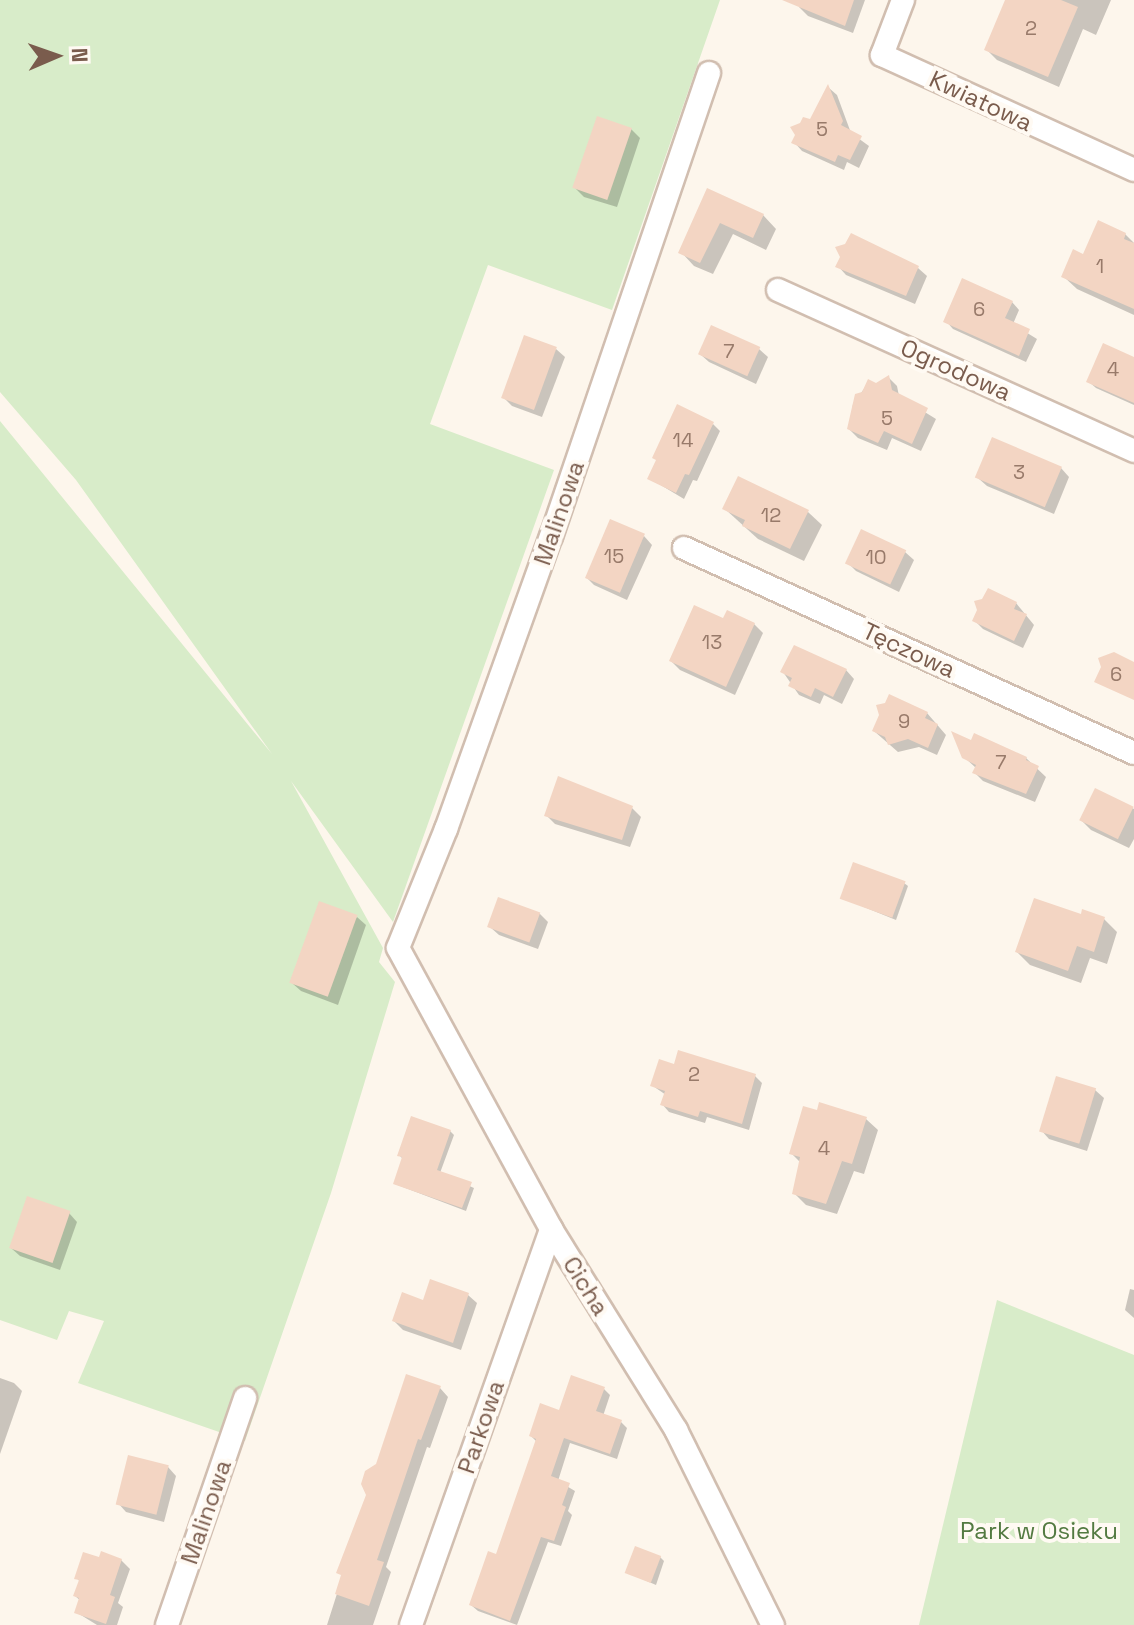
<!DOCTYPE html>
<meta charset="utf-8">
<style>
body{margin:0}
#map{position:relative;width:1134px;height:1625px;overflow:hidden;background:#fdf6ec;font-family:"Space Grotesk",sans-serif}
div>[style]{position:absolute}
.green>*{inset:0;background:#d8ecc9}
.shadow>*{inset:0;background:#0003}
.building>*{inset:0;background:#f3d5c3;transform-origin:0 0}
.roads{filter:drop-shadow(2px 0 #d1beb0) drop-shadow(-2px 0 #d1beb0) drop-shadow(0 2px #d1beb0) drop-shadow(0 -2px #d1beb0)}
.minor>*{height:22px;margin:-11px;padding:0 11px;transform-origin:11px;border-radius:11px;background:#fff}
span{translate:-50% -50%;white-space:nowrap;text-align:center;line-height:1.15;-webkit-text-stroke:8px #fffaf3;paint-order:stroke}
.number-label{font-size:20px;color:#987a6a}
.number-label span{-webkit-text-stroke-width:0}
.street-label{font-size:24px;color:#7a5c4d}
.park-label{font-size:24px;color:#537a41}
.north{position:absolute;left:16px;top:16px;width:80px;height:80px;-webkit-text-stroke:6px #fffaf3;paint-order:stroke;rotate:88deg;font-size:22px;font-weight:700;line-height:32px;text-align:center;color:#7a5c4d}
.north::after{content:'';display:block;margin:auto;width:28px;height:36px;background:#7a5c4d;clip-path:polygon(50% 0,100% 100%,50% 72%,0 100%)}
</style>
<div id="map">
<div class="green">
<i style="clip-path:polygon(0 0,720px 0,612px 310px,488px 265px,430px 424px,554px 470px,393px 922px,291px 781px,383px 948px,379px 962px,395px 982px,331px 1193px,245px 1441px,78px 1383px,104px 1321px,69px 1311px,57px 1340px,0 1320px,0 421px,272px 754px,76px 480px,0 392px)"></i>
<i style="clip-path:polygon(997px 1300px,1134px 1355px,1134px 1625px,919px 1625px)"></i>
</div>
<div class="shadow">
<i style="clip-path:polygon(802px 0,865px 0,853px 33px,808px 16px,799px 7px)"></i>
<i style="clip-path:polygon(1007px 0,1111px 0,1096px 35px,1083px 29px,1059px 87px,997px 60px,986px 49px)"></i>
<i style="clip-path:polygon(829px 88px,837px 95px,851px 133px,869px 146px,859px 168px,847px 162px,844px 170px,802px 151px,794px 142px,811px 122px)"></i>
<i style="clip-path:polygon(631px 129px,640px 138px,617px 207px,584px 197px,575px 188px)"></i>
<i style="clip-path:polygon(708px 191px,763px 215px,776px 229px,766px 250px,733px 234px,713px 274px,694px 266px,681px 252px)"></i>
<i style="clip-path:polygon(1125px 234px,1134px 243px,1134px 315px,1077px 289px,1063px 276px)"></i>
<i style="clip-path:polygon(838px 266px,918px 268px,927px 276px,915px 304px,846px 275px)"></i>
<i style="clip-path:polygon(1012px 302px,1019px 310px,1013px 324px,1037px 339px,1026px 362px,953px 329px,946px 321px)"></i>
<i style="clip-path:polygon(556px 349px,565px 357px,542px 417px,512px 406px,503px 397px)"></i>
<i style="clip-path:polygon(759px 349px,768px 357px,756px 384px,709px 362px,700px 354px)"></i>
<i style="clip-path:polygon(1134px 359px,1134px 405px,1096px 388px,1088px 381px)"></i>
<i style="clip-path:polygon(889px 378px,897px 386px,899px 396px,936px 419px,921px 451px,892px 438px,887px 450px,858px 438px,849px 429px,853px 404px,869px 382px,876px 385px)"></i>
<i style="clip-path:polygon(713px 424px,720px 431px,697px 481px,693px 480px,684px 499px,649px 478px)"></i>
<i style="clip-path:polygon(1061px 468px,1069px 477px,1054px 514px,987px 486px,978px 478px)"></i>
<i style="clip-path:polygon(725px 509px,808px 512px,822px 525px,804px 561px,758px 539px)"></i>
<i style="clip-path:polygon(862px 531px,905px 552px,914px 560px,899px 592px,856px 571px,848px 563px)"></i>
<i style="clip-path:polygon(644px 536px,652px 545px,627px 600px,594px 585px,586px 577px)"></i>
<i style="clip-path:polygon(1016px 603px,1034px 625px,1023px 648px,983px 629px,975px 621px)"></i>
<i style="clip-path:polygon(724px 620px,754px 624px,763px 633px,735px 695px,680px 670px,671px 661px)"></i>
<i style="clip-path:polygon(846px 670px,854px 679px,842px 704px,824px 695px,820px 704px,799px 695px,783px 672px)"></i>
<i style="clip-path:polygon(927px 713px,946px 735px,937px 755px,919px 747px,898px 752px,874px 731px)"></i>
<i style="clip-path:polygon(964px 757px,1026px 758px,1046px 777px,1035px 802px,983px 781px,974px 772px,976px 768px)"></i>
<i style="clip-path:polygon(1096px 791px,1134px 809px,1134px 839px,1129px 848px,1091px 830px,1082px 821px)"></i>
<i style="clip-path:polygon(632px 808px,641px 817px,630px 847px,555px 824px,546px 815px)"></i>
<i style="clip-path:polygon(904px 883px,908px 886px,896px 920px,842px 898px)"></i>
<i style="clip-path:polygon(539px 913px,548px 922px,538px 949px,499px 935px,490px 927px)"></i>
<i style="clip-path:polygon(357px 917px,366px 925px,338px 1005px,301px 991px,292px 983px)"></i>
<i style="clip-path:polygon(1082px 917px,1104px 919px,1117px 932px,1107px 964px,1090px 958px,1081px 983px,1030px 965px,1017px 952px)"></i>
<i style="clip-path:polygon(675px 1066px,755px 1076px,762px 1083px,749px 1130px,707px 1117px,705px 1123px,669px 1112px,662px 1104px,666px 1095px,653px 1086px)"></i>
<i style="clip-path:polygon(1095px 1090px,1104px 1098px,1087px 1151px,1049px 1139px,1041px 1130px)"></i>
<i style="clip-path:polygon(866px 1119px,878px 1130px,864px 1174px,854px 1171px,837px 1214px,806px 1205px,794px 1193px,801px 1163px,791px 1153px)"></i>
<i style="clip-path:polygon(450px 1131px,454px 1135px,440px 1173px,474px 1188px,466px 1211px,395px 1184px,403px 1159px,399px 1155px)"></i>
<i style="clip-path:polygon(69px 1213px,77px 1222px,60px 1270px,20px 1256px,11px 1248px)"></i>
<i style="clip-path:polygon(1130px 1289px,1134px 1290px,1134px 1318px,1125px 1310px)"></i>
<i style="clip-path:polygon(468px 1295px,477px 1303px,461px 1350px,403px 1330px,394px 1321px)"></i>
<i style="clip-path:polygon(0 1378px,14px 1383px,22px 1391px,0 1454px)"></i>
<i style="clip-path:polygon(440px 1388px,448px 1397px,430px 1448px,427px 1447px,386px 1567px,391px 1572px,373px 1625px,327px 1625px,378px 1465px)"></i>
<i style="clip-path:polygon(604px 1389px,610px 1395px,603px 1416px,621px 1422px,627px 1428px,617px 1459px,570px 1443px,558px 1481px,575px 1491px,568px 1511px,572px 1515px,561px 1546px,548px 1542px,517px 1625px,478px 1611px,471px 1605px,497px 1556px,537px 1442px,531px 1436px,561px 1412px)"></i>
<i style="clip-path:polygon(168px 1467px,176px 1476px,164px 1522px,126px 1512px,118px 1503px)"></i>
<i style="clip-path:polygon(660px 1557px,664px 1561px,656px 1585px,628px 1573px)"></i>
<i style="clip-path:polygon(100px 1560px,121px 1560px,130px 1569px,118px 1603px,123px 1607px,117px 1625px,97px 1625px,76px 1612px,81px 1601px,75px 1596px,80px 1582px,77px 1578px)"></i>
</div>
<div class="building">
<i style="clip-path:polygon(782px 0,854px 0,845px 26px)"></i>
<i style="clip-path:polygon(1005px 0,1061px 0,1078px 7px,1048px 77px,984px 50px)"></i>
<i style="clip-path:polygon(828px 84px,843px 121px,841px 125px,862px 136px,850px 160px,838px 155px,835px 162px,791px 143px,795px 135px,790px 127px,800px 123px,803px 117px,810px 119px)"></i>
<i style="left:597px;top:116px;width:37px;height:76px;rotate:19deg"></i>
<i style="clip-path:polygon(707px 188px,764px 214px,753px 238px,720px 223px,700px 263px,678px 253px)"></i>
<i style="clip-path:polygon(1098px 220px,1126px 233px,1124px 239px,1134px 243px,1134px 309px,1061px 277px,1073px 249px,1083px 254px)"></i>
<i style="clip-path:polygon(851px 233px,919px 266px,906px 296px,835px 267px,840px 257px,835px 247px,845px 244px)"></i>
<i style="clip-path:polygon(962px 278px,1013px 301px,1005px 318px,1030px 329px,1019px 356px,943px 322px)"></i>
<i style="left:711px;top:325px;width:54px;height:32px;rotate:24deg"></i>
<i style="left:524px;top:335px;width:35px;height:67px;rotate:20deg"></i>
<i style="clip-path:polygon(1103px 343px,1134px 357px,1134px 403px,1086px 382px)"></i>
<i style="clip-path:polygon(889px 375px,892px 390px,928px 408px,912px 444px,884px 431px,878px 443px,847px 429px,855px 394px,862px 392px,868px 379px,876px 383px)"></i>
<i style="clip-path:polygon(677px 404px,714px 422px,689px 475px,685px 474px,676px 493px,647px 479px,656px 460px,652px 458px)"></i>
<i style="left:992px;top:437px;width:76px;height:44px;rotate:23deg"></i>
<i style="clip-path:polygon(738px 476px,809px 510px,790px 549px,742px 526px,745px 520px,722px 509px)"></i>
<i style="left:610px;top:519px;width:38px;height:64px;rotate:23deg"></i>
<i style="left:861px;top:529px;width:50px;height:38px;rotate:25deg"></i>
<i style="clip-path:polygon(988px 588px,1017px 602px,1014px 609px,1027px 614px,1014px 641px,972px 621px,977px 610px,974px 601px,982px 599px)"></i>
<i style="clip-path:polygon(694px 605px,723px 618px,727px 610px,755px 623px,726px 687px,669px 661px)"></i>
<i style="clip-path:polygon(794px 645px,847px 669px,833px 697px,815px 688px,811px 697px,788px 686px,792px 678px,780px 672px)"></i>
<i style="clip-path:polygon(1114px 652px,1134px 662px,1134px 700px,1094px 682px,1101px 667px,1098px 658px)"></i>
<i style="clip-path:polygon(889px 694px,928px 712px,925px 718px,938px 724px,928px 748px,908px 739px,888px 745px,885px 737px,872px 731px,879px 715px,876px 705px,885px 703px)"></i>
<i style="clip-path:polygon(951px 731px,971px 740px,974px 733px,1027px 757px,1026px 760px,1039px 766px,1026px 794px,972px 773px,976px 765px,962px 758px)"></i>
<i style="clip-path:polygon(558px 776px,633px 806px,622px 840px,544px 816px)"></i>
<i style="left:1095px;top:788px;width:43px;height:36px;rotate:26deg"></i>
<i style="left:853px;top:862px;width:56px;height:39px;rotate:20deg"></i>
<i style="left:498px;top:897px;width:45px;height:32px;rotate:20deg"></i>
<i style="clip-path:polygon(1034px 898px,1081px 914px,1082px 909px,1105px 917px,1094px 952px,1077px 946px,1068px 971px,1015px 952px)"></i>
<i style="left:319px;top:901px;width:41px;height:87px;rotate:20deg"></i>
<i style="clip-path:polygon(678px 1050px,756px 1074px,742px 1124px,700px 1111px,698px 1117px,660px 1105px,665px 1091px,650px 1086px,659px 1059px,674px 1064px)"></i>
<i style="left:1056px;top:1076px;width:42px;height:58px;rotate:17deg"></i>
<i style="clip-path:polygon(819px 1102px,867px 1117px,852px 1164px,842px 1161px,826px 1204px,792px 1194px,800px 1157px,789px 1154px,803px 1106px,817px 1110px)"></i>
<i style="clip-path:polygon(411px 1116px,451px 1130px,437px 1170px,472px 1182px,462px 1208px,393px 1184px,402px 1157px,397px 1156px)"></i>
<i style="left:27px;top:1196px;width:46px;height:55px;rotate:19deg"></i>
<i style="clip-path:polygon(430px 1279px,469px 1293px,453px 1343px,392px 1321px,402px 1292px,423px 1300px)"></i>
<i style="clip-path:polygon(406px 1374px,441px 1386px,421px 1440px,418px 1439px,377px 1560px,384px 1562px,369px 1606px,335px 1594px,341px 1575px,336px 1573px,366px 1495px,361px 1484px,365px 1471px,376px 1464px)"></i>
<i style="clip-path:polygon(571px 1375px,605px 1387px,596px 1411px,622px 1420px,610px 1454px,564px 1438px,551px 1476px,570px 1483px,562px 1505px,566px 1507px,554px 1541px,541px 1537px,510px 1621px,469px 1605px,488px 1551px,496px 1554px,536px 1439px,529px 1436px,540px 1403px,559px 1410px)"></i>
<i style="left:128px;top:1455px;width:42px;height:51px;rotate:14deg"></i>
<i style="left:635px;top:1546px;width:28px;height:29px;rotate:21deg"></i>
<i style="clip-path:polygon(101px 1551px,122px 1559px,110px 1595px,115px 1597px,106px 1624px,74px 1613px,79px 1598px,73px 1596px,79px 1580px,74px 1579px,83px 1552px,99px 1557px)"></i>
</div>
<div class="roads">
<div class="minor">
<i style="left:903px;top:0;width:59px;rotate:110.9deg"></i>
<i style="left:882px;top:55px;width:277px;rotate:24.5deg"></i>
<i style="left:709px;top:73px;width:489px;rotate:108.8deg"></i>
<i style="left:551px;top:536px;width:311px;rotate:109.7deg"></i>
<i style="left:446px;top:829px;width:128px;rotate:112deg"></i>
<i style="left:398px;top:948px;width:320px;rotate:61.4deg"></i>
<i style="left:551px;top:1229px;width:237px;rotate:58.1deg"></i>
<i style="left:676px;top:1430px;width:218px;rotate:63.6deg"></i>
<i style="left:778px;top:290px;width:391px;rotate:24.3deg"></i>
<i style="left:684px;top:548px;width:494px;rotate:24.5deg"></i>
<i style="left:167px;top:1625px;width:240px;rotate:-71deg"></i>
<i style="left:411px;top:1625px;width:420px;rotate:-70.5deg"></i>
</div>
</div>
<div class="number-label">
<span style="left:1031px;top:28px">2</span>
<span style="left:822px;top:129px">5</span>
<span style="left:1100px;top:266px">1</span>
<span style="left:979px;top:309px">6</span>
<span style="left:729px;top:351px">7</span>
<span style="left:1113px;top:369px">4</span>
<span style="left:887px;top:418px">5</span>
<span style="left:683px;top:440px">14</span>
<span style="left:1019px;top:472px">3</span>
<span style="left:771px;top:515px">12</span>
<span style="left:614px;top:556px">15</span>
<span style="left:876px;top:557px">10</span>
<span style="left:712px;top:642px">13</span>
<span style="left:1116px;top:674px">6</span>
<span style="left:904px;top:721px">9</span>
<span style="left:1001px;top:762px">7</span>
<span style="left:694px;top:1074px">2</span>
<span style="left:824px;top:1148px">4</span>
</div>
<div class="street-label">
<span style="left:981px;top:101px;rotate:25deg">Kwiatowa</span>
<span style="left:956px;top:370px;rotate:24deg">Ogrodowa</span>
<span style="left:559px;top:513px;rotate:-71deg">Malinowa</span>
<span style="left:909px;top:650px;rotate:25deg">Tęczowa</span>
<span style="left:586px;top:1286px;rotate:58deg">Cicha</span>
<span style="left:481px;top:1427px;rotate:-71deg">Parkowa</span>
<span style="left:206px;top:1512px;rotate:-71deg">Malinowa</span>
</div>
<div class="park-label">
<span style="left:1039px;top:1531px">Park w Osieku</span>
</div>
<div class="north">N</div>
</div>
